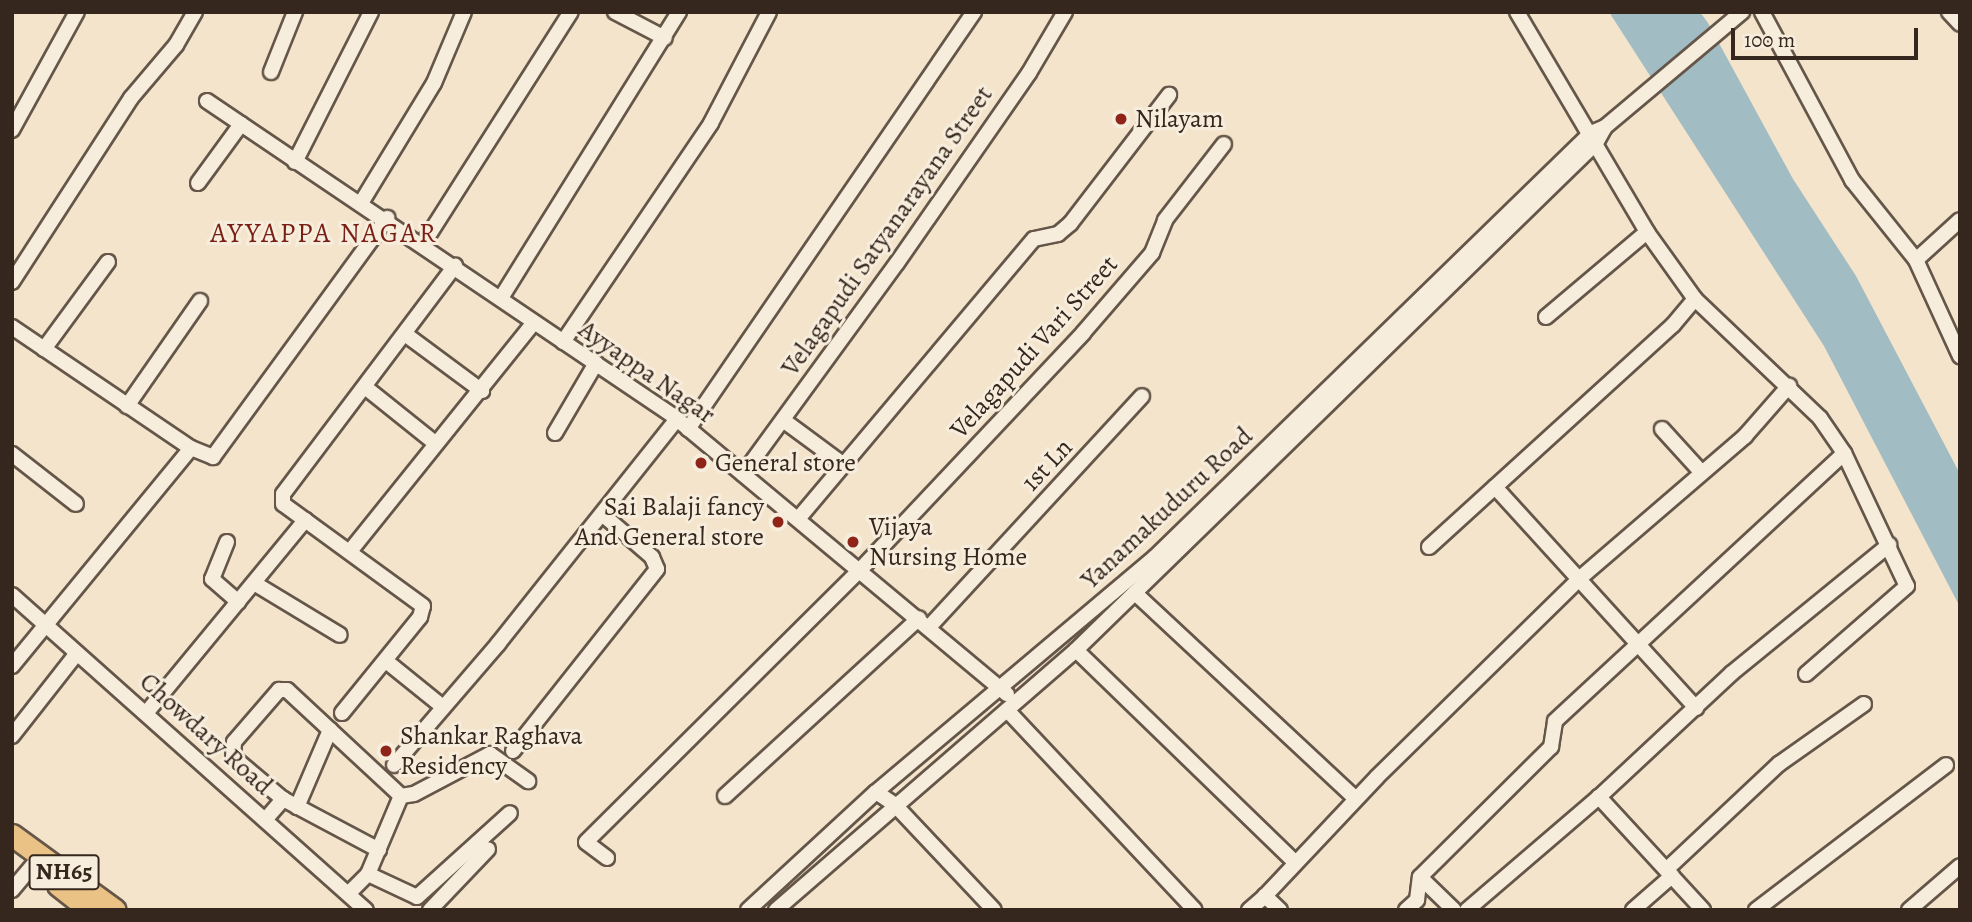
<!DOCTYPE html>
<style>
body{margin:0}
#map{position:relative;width:1972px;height:922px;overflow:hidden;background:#f3e4cb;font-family:Alegreya,serif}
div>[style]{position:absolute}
.water>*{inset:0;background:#a1bcc2}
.roads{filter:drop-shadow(2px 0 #655649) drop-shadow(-2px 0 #655649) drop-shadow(0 2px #655649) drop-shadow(0 -2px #655649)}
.minor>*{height:14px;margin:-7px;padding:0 7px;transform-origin:7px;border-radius:7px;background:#f7eddd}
.highway>*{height:21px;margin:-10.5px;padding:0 10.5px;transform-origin:10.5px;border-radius:10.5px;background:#eac286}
.dots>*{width:19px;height:19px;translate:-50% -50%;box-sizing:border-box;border:4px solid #f7eddd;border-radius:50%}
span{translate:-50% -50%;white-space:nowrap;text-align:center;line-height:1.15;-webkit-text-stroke:6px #f7eddd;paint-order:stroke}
.shield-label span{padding:2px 5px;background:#f7eddd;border:2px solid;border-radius:5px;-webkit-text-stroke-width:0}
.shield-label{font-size:24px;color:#36271e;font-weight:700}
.poi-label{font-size:26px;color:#36271e}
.left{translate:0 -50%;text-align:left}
.right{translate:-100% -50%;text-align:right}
.street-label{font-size:26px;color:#36271e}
.neighbourhood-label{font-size:28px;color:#7a1f14;letter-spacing:2px}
.frame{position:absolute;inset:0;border:14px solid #36271e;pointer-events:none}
.scale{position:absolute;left:1731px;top:28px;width:187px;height:32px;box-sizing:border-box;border:4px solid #36271e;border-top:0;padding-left:9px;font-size:21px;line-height:24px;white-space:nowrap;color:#36271e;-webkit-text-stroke:5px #f7eddd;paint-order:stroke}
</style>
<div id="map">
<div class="water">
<i style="clip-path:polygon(1609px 12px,1700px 12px,1708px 23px,1793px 179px,1856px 276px,1960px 474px,1960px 607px,1824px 346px)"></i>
</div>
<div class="roads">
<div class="minor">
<i style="left:615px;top:12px;width:56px;rotate:27.5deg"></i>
<i style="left:1517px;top:12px;width:256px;rotate:59.4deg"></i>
<i style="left:1647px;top:232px;width:82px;rotate:54.4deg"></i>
<i style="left:1762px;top:12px;width:191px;rotate:61.8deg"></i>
<i style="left:1852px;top:180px;width:102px;rotate:51.3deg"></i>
<i style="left:1916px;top:260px;width:106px;rotate:65.4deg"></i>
<i style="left:1949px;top:12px;width:16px;rotate:47deg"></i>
<i style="left:271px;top:72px;width:65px;rotate:-68.2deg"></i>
<i style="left:207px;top:101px;width:561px;rotate:34.03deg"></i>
<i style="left:672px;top:415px;width:436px;rotate:39.8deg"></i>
<i style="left:12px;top:130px;width:135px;rotate:-61.2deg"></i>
<i style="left:295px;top:162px;width:168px;rotate:-63.1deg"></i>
<i style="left:198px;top:183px;width:73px;rotate:-53.9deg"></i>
<i style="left:361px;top:203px;width:140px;rotate:-58.7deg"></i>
<i style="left:434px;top:83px;width:77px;rotate:-67.1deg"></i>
<i style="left:423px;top:244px;width:275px;rotate:-57.5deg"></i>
<i style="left:1916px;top:260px;width:59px;rotate:-42.3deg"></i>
<i style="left:12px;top:282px;width:219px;rotate:-57.1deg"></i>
<i style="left:131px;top:98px;width:70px;rotate:-49.7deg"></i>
<i style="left:176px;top:45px;width:38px;rotate:-60deg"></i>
<i style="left:501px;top:298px;width:337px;rotate:-58.1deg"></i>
<i style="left:1546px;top:317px;width:132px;rotate:-40.1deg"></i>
<i style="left:12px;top:327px;width:216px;rotate:34.1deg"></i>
<i style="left:191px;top:448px;width:24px;rotate:22deg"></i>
<i style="left:213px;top:457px;width:296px;rotate:-53.9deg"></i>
<i style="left:405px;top:334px;width:96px;rotate:36.5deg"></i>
<i style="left:563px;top:342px;width:264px;rotate:-55.9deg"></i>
<i style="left:711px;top:123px;width:125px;rotate:-62.4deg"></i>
<i style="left:44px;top:349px;width:108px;rotate:-53.7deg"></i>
<i style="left:365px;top:387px;width:90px;rotate:38.7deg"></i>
<i style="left:127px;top:406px;width:128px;rotate:-55.2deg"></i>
<i style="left:783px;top:420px;width:76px;rotate:36.4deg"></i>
<i style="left:688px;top:429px;width:506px;rotate:-55.56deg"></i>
<i style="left:1662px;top:429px;width:59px;rotate:47.7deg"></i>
<i style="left:555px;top:433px;width:81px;rotate:-59.6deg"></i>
<i style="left:12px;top:454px;width:81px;rotate:38deg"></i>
<i style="left:743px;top:474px;width:261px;rotate:-53.9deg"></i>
<i style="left:897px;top:263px;width:231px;rotate:-55.2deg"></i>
<i style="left:1029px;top:73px;width:71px;rotate:-59.5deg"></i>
<i style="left:1495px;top:487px;width:299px;rotate:47.7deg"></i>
<i style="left:798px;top:519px;width:366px;rotate:-49.9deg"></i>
<i style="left:1034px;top:239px;width:25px;rotate:-12deg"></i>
<i style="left:1058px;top:234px;width:16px;rotate:-40deg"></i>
<i style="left:1070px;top:224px;width:163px;rotate:-52.5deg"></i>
<i style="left:227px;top:542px;width:40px;rotate:112deg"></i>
<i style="left:212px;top:579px;width:35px;rotate:41deg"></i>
<i style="left:1429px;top:547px;width:330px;rotate:-42.3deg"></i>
<i style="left:1673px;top:325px;width:34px;rotate:-50deg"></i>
<i style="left:1695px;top:299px;width:173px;rotate:43.6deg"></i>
<i style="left:1820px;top:418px;width:42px;rotate:55.6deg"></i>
<i style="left:1844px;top:453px;width:147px;rotate:64.7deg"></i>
<i style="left:1907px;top:586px;width:134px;rotate:138.9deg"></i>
<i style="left:351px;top:550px;width:292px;rotate:-51.2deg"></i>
<i style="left:254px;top:583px;width:100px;rotate:31.2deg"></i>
<i style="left:1135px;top:593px;width:302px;rotate:43deg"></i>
<i style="left:12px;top:595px;width:474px;rotate:41.7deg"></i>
<i style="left:929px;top:627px;width:314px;rotate:-47.3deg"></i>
<i style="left:1076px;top:650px;width:306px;rotate:44.1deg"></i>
<i style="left:386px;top:661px;width:73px;rotate:38.9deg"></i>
<i style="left:12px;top:666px;width:282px;rotate:-50.6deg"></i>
<i style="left:1007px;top:710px;width:274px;rotate:46.8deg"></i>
<i style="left:147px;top:712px;width:249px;rotate:-50.5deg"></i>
<i style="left:342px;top:713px;width:124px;rotate:-50.9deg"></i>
<i style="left:420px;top:617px;width:11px;rotate:-75deg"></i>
<i style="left:423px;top:606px;width:173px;rotate:-143.9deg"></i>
<i style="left:283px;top:504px;width:10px;rotate:-90deg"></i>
<i style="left:283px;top:494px;width:286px;rotate:-53deg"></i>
<i style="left:12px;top:736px;width:105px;rotate:-51.9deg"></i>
<i style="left:513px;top:751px;width:232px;rotate:-51.6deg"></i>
<i style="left:657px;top:569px;width:13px;rotate:-113deg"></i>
<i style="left:652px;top:557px;width:66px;rotate:-139.3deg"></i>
<i style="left:394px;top:765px;width:160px;rotate:-49.3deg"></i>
<i style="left:498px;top:644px;width:288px;rotate:-51.5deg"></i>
<i style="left:876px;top:792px;width:23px;rotate:34deg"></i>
<i style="left:895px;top:805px;width:144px;rotate:46.7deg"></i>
<i style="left:725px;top:796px;width:263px;rotate:-42.5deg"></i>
<i style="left:297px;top:807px;width:84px;rotate:-66.8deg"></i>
<i style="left:265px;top:820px;width:28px;rotate:-49deg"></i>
<i style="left:379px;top:850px;width:109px;rotate:-152deg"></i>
<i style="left:283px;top:799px;width:65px;rotate:-140deg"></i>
<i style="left:233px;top:757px;width:15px;rotate:-86deg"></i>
<i style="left:234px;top:742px;width:69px;rotate:-49.1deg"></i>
<i style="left:279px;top:690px;width:8px"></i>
<i style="left:287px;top:690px;width:156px;rotate:42.9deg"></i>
<i style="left:401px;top:796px;width:13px;rotate:-9deg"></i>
<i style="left:414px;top:794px;width:86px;rotate:-27.8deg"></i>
<i style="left:490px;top:754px;width:47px;rotate:35.4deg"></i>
<i style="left:607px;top:858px;width:26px;rotate:-143deg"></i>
<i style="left:586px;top:842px;width:386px;rotate:-44.8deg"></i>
<i style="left:860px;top:570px;width:325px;rotate:-46.7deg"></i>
<i style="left:1083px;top:333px;width:106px;rotate:-49.2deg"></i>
<i style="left:1152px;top:253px;width:35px;rotate:-68deg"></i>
<i style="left:1165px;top:220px;width:96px;rotate:-52.2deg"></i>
<i style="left:1667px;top:869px;width:154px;rotate:-43.2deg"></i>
<i style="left:1779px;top:764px;width:104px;rotate:-35.2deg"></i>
<i style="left:368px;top:874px;width:54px;rotate:25.1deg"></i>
<i style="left:417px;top:897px;width:125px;rotate:-42.1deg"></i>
<i style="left:1420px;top:877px;width:47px;rotate:44.1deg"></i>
<i style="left:12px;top:890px;width:33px;rotate:-50deg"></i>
<i style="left:349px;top:893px;width:27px;rotate:-45deg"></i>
<i style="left:368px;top:874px;width:85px;rotate:-67.1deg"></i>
<i style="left:430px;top:910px;width:84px;rotate:-46.4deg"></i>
<i style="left:748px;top:910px;width:174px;rotate:-42.7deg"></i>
<i style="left:876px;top:792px;width:365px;rotate:-40.1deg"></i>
<i style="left:1155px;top:557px;width:608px;rotate:-44.2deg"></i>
<i style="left:1591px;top:133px;width:15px;rotate:-23deg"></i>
<i style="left:776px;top:910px;width:397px;rotate:-40.9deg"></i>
<i style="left:1076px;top:650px;width:726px;rotate:-44.27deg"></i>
<i style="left:1596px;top:143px;width:18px;rotate:-61deg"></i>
<i style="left:1605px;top:127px;width:179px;rotate:-40deg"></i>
<i style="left:1249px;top:910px;width:21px;rotate:-41deg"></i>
<i style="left:1280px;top:910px;width:21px;rotate:-137deg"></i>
<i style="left:1265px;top:896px;width:163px;rotate:-46.7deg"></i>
<i style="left:1377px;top:777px;width:283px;rotate:-44.4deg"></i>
<i style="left:1579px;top:579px;width:219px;rotate:-40.7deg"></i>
<i style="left:1745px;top:436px;width:67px;rotate:-48.7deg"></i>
<i style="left:1406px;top:910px;width:15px;rotate:-42deg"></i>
<i style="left:1417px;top:900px;width:23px;rotate:-83deg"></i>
<i style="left:1420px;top:877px;width:185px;rotate:-44.8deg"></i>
<i style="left:1551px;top:747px;width:26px;rotate:-81deg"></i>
<i style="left:1555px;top:721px;width:394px;rotate:-42.8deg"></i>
<i style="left:1467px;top:910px;width:174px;rotate:-40.6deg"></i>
<i style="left:1633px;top:910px;width:52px;rotate:-41.1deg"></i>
<i style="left:1703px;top:910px;width:154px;rotate:-132.6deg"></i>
<i style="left:1599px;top:797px;width:182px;rotate:-43deg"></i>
<i style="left:1732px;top:673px;width:203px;rotate:-39.2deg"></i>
<i style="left:1756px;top:910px;width:239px;rotate:-37.3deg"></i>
<i style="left:1909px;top:910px;width:67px;rotate:-40.8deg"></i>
</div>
<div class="highway">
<i style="left:12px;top:835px;width:127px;rotate:36.1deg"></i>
<i style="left:58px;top:885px;width:41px;rotate:38deg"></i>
</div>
</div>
<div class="dots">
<i style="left:1121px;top:119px;background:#8f2418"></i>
<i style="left:701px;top:463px;background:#8f2418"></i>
<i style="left:778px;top:522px;background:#8f2418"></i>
<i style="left:853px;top:542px;background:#8f2418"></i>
<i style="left:386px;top:751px;background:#8f2418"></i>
</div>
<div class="shield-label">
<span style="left:64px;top:872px">NH65</span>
</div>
<div class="poi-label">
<span class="left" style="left:1135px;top:119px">Nilayam</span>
<span class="left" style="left:715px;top:463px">General store</span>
<span class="right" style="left:764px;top:522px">Sai Balaji fancy<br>And General store</span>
<span class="left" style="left:869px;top:542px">Vijaya<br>Nursing Home</span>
<span class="left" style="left:400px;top:751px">Shankar Raghava<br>Residency</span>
</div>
<div class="street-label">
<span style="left:887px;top:231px;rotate:-55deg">Velagapudi Satyanarayana Street</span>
<span style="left:1034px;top:347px;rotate:-48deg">Velagapudi Vari Street</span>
<span style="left:647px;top:372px;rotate:35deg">Ayyappa Nagar</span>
<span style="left:1047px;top:465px;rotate:-47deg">1st Ln</span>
<span style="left:1167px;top:508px;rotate:-43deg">Yanamakuduru Road</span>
<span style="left:206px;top:734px;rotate:42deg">Chowdary Road</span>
</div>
<div class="neighbourhood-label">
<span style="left:324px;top:233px">AYYAPPA NAGAR</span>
</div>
<div class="frame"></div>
<div class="scale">100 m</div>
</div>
